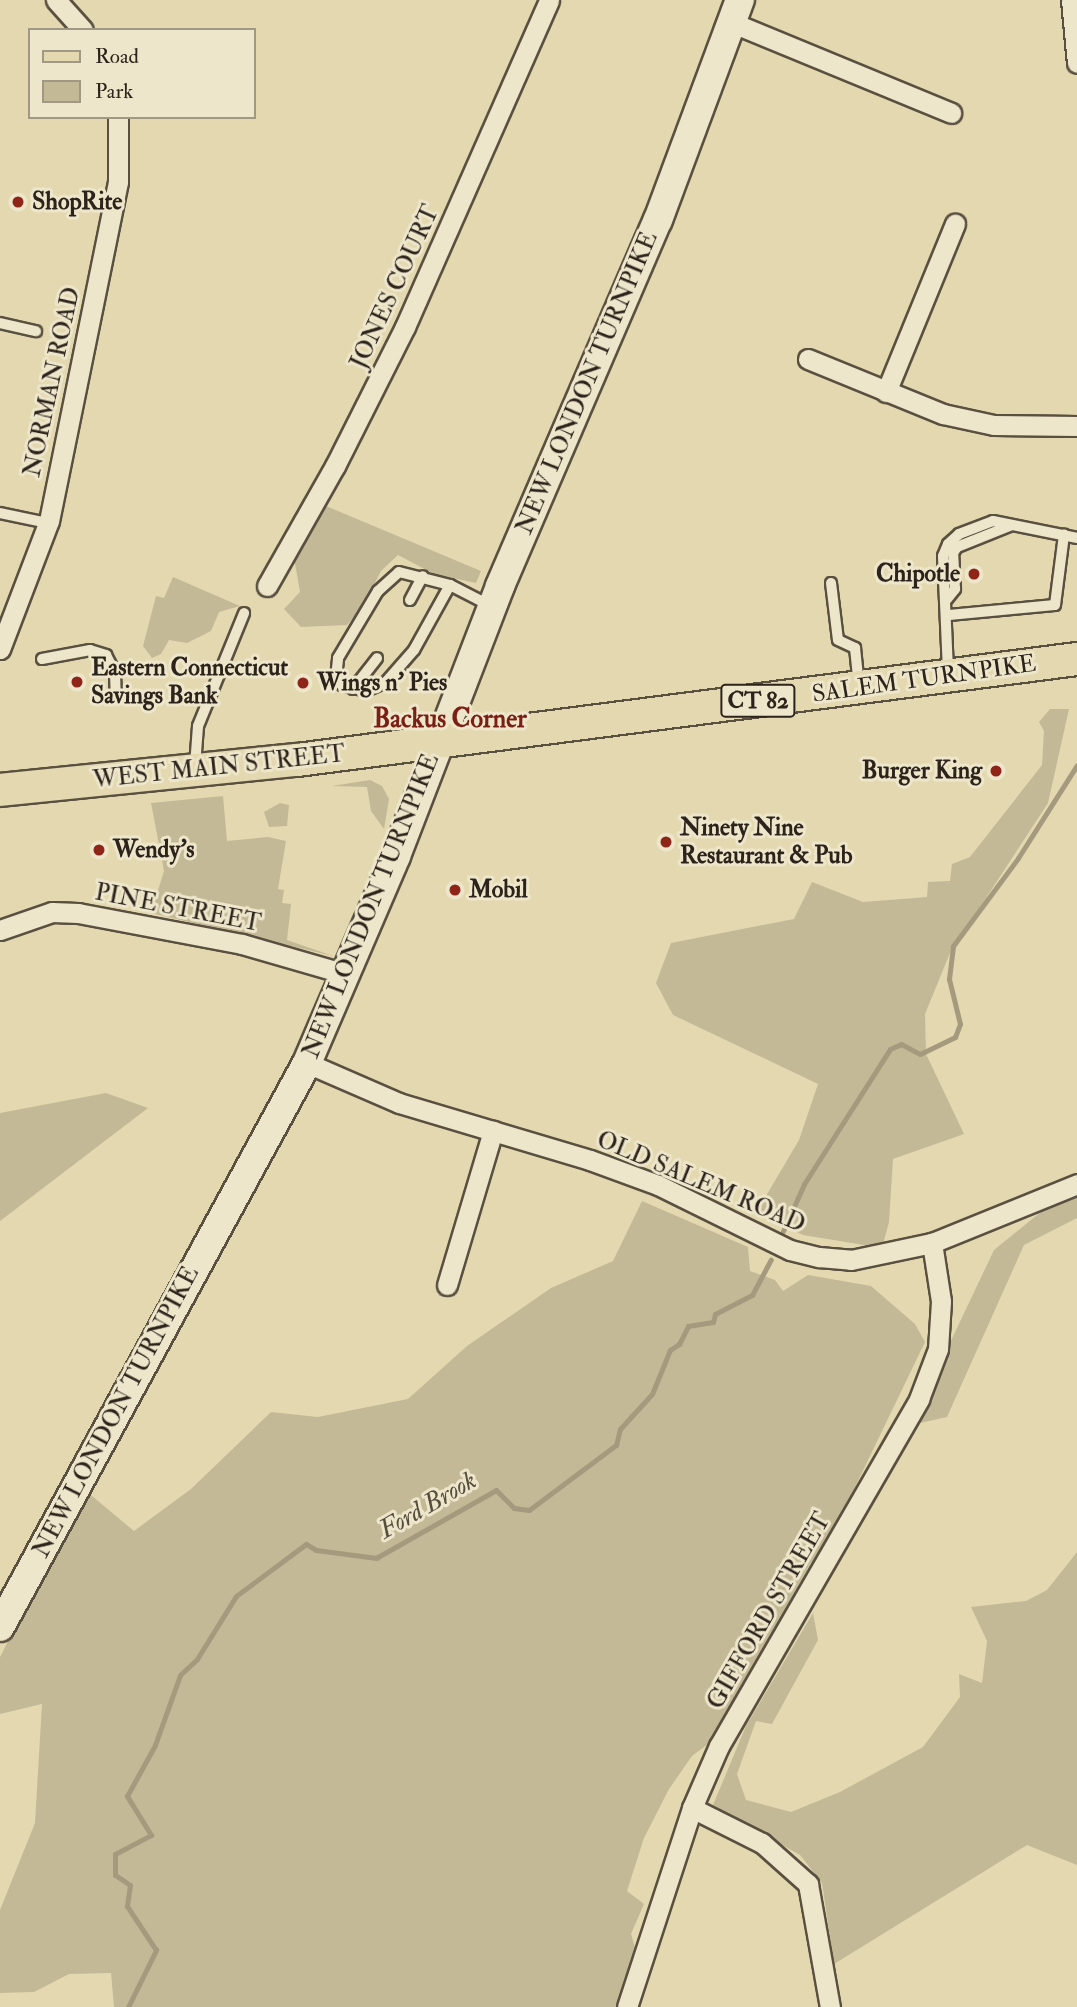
<!DOCTYPE html>
<style>
body{margin:0}
#map{position:relative;width:1077px;height:2007px;overflow:hidden;background:#e3d8af;font-family:"IM FELL Double Pica",serif}
div>[style]{position:absolute}
.green>*{inset:0;background:#c4b996}
.stream>*{height:5px;margin:-2.5px;padding:0 2.5px;transform-origin:2.5px;border-radius:2.5px;background:#a59a7d}
.roads{filter:drop-shadow(2px 0 #5a5040) drop-shadow(-2px 0 #5a5040) drop-shadow(0 2px #5a5040) drop-shadow(0 -2px #5a5040)}
.service>*{height:10px;margin:-5px;padding:0 5px;transform-origin:5px;border-radius:5px;background:#ede6cb}
.minor>*{height:19px;margin:-9.5px;padding:0 9.5px;transform-origin:9.5px;border-radius:9.5px;background:#ede6cb}
.secondary>*{height:28px;margin:-14px;padding:0 14px;transform-origin:14px;border-radius:14px;background:#ede6cb}
.primary>*{height:32px;margin:-16px;padding:0 16px;transform-origin:16px;border-radius:16px;background:#e3d8af}
.dots>*{width:19px;height:19px;translate:-50% -50%;box-sizing:border-box;border:4px solid #ede6cb;border-radius:50%}
span{translate:-50% -50%;white-space:nowrap;text-align:center;line-height:1.15;-webkit-text-stroke:6px #ede6cb;paint-order:stroke}
.shield-label span{padding:2px 5px;background:#ede6cb;border:2px solid;border-radius:5px;-webkit-text-stroke-width:0}
.shield-label{font-size:23px;color:#2d231b;font-weight:700}
.poi-label{font-size:24px;color:#2d231b;font-weight:700}
.left{translate:0 -50%;text-align:left}
.right{translate:-100% -50%;text-align:right}
.street-label{font-size:24px;color:#2d231b}
.neighbourhood-label{font-size:26px;color:#7a1f14;font-weight:700}
.water-label{font-size:26px;color:#574d3d;font-style:italic}
.legend{position:absolute;left:28px;top:28px;width:228px;height:91px;box-sizing:border-box;background:#ede6cb;border:2px solid #a09885;margin:0;padding:9px 12px;list-style:none;font-size:21px;color:#2d231b}
.legend li{display:flex;align-items:center;gap:14px;height:35px}
.legend b{width:35px;border:2px solid #a09885}
</style>
<div id="map">
<div class="green">
<i style="clip-path:polygon(326px 506px,481px 571px,476px 583px,434px 574px,398px 555px,381px 571px,363px 606px,347px 625px,301px 627px,284px 609px,300px 592px,294px 558px)"></i>
<i style="clip-path:polygon(173px 577px,240px 606px,219px 612px,211px 631px,187px 643px,169px 640px,161px 654px,152px 658px,143px 646px,156px 596px,164px 598px)"></i>
<i style="clip-path:polygon(1050px 709px,1069px 709px,1048px 803px,950px 953px,925px 1014px,926px 1054px,964px 1134px,893px 1159px,889px 1222px,882px 1248px,803px 1235px,756px 1213px,799px 1140px,818px 1084px,673px 1015px,656px 983px,671px 943px,794px 919px,812px 882px,863px 902px,927px 897px,928px 882px,950px 881px,952px 864px,970px 857px,1042px 765px,1044px 731px,1039px 722px)"></i>
<i style="clip-path:polygon(370px 780px,382px 786px,389px 799px,384px 829px,371px 811px,367px 787px,332px 786px)"></i>
<i style="clip-path:polygon(223px 796px,227px 841px,268px 837px,286px 841px,278px 889px,284px 890px,282px 903px,291px 904px,287px 940px,333px 956px,151px 913px,164px 871px,151px 803px)"></i>
<i style="clip-path:polygon(280px 803px,289px 805px,287px 826px,269px 827px,264px 812px)"></i>
<i style="clip-path:polygon(106px 1093px,148px 1108px,0 1221px,0 1113px)"></i>
<i style="clip-path:polygon(1077px 1198px,1077px 1218px,1024px 1245px,947px 1417px,911px 1425px,994px 1250px,1042px 1211px)"></i>
<i style="clip-path:polygon(642px 1201px,748px 1247px,750px 1271px,775px 1280px,783px 1291px,808px 1275px,871px 1286px,915px 1324px,925px 1342px,829px 1541px,810px 1564px,712px 1741px,692px 1756px,669px 1789px,644px 1838px,627px 1891px,644px 1904px,631px 1934px,636px 1951px,620px 2007px,114px 2007px,111px 1973px,69px 1974px,34px 1992px,0 1993px,0 1910px,35px 1823px,42px 1704px,0 1714px,0 1657px,86px 1491px,134px 1531px,191px 1489px,271px 1412px,318px 1417px,408px 1399px,467px 1346px,551px 1288px,613px 1261px)"></i>
<i style="clip-path:polygon(1077px 1552px,1077px 1865px,1027px 1845px,834px 1964px,822px 1883px,800px 1855px,713px 1805px,746px 1726px,813px 1613px,818px 1640px,772px 1724px,756px 1721px,737px 1774px,746px 1800px,791px 1812px,840px 1792px,923px 1747px,960px 1697px,959px 1674px,982px 1683px,987px 1641px,971px 1607px,1026px 1601px,1047px 1590px)"></i>
</div>
<div class="stream">
<i style="left:783px;top:1231px;width:51px;rotate:-65.9deg"></i>
<i style="left:804px;top:1184px;width:160px;rotate:-57.5deg"></i>
<i style="left:890px;top:1049px;width:12px;rotate:-24deg"></i>
<i style="left:901px;top:1044px;width:21px;rotate:28deg"></i>
<i style="left:920px;top:1054px;width:39px;rotate:-26deg"></i>
<i style="left:955px;top:1037px;width:14px;rotate:-69deg"></i>
<i style="left:960px;top:1024px;width:46px;rotate:-103.7deg"></i>
<i style="left:949px;top:979px;width:33px;rotate:-83deg"></i>
<i style="left:953px;top:946px;width:109px;rotate:-53.5deg"></i>
<i style="left:1018px;top:858px;width:110px;rotate:-57.6deg"></i>
<i style="left:128px;top:2007px;width:64px;rotate:-63.8deg"></i>
<i style="left:156px;top:1950px;width:53px;rotate:-123.4deg"></i>
<i style="left:127px;top:1906px;width:21px;rotate:-82deg"></i>
<i style="left:130px;top:1885px;width:18px;rotate:-146deg"></i>
<i style="left:115px;top:1875px;width:21px;rotate:-90deg"></i>
<i style="left:115px;top:1854px;width:41px;rotate:-27.8deg"></i>
<i style="left:151px;top:1835px;width:46px;rotate:-121.6deg"></i>
<i style="left:127px;top:1796px;width:58px;rotate:-61.2deg"></i>
<i style="left:155px;top:1745px;width:74px;rotate:-70.3deg"></i>
<i style="left:180px;top:1675px;width:23px;rotate:-43deg"></i>
<i style="left:197px;top:1659px;width:74px;rotate:-58.2deg"></i>
<i style="left:236px;top:1596px;width:87px;rotate:-36.6deg"></i>
<i style="left:306px;top:1544px;width:12px;rotate:31deg"></i>
<i style="left:316px;top:1550px;width:61px;rotate:7.6deg"></i>
<i style="left:376px;top:1558px;width:138px;rotate:-29.5deg"></i>
<i style="left:496px;top:1490px;width:25px;rotate:45deg"></i>
<i style="left:514px;top:1508px;width:15px;rotate:8deg"></i>
<i style="left:529px;top:1510px;width:109px;rotate:-36.8deg"></i>
<i style="left:616px;top:1445px;width:16px;rotate:-76deg"></i>
<i style="left:620px;top:1429px;width:47px;rotate:-47.6deg"></i>
<i style="left:652px;top:1394px;width:48px;rotate:-67.8deg"></i>
<i style="left:670px;top:1350px;width:11px;rotate:-34deg"></i>
<i style="left:679px;top:1344px;width:20px;rotate:-63deg"></i>
<i style="left:688px;top:1326px;width:25px;rotate:-9deg"></i>
<i style="left:713px;top:1322px;width:8px;rotate:-76deg"></i>
<i style="left:715px;top:1314px;width:42px;rotate:-27.2deg"></i>
<i style="left:752px;top:1295px;width:40px;rotate:-62deg"></i>
</div>
<div class="roads">
<div class="service">
<i style="left:0;top:323px;width:37px;rotate:13deg"></i>
<i style="left:0;top:513px;width:49px;rotate:11.8deg"></i>
<i style="left:831px;top:583px;width:57px;rotate:83deg"></i>
<i style="left:838px;top:640px;width:19px;rotate:25deg"></i>
<i style="left:855px;top:648px;width:36px;rotate:84deg"></i>
<i style="left:450px;top:585px;width:74px;rotate:119deg"></i>
<i style="left:414px;top:650px;width:43px;rotate:131.2deg"></i>
<i style="left:386px;top:682px;width:22px;rotate:156deg"></i>
<i style="left:366px;top:691px;width:25px;rotate:-166deg"></i>
<i style="left:342px;top:685px;width:9px;rotate:-131deg"></i>
<i style="left:336px;top:678px;width:20px;rotate:-84deg"></i>
<i style="left:338px;top:658px;width:78px;rotate:-59.2deg"></i>
<i style="left:378px;top:591px;width:28px;rotate:-42deg"></i>
<i style="left:399px;top:572px;width:53px;rotate:14.3deg"></i>
<i style="left:450px;top:585px;width:46px;rotate:27.1deg"></i>
<i style="left:947px;top:599px;width:13px;rotate:-51deg"></i>
<i style="left:955px;top:589px;width:36px;rotate:-93deg"></i>
<i style="left:953px;top:553px;width:7px;rotate:-56deg"></i>
<i style="left:957px;top:547px;width:59px;rotate:-21.8deg"></i>
<i style="left:410px;top:600px;width:27px;rotate:-62deg"></i>
<i style="left:949px;top:615px;width:106px;rotate:-5.4deg"></i>
<i style="left:1055px;top:605px;width:71px;rotate:-82.7deg"></i>
<i style="left:42px;top:659px;width:49px;rotate:-10.6deg"></i>
<i style="left:90px;top:650px;width:17px;rotate:17deg"></i>
<i style="left:106px;top:655px;width:20px;rotate:63deg"></i>
<i style="left:115px;top:673px;width:23px;rotate:88deg"></i>
<i style="left:948px;top:671px;width:115px;rotate:-92.5deg"></i>
<i style="left:943px;top:556px;width:13px;rotate:-67deg"></i>
<i style="left:948px;top:544px;width:15px;rotate:-42deg"></i>
<i style="left:959px;top:534px;width:36px;rotate:-21deg"></i>
<i style="left:993px;top:521px;width:86px;rotate:11.4deg"></i>
<i style="left:353px;top:689px;width:39px;rotate:-52deg"></i>
<i style="left:195px;top:766px;width:40px;rotate:-85.7deg"></i>
<i style="left:198px;top:726px;width:122px;rotate:-67.8deg"></i>
</div>
<div class="minor">
<i style="left:56px;top:0;width:40px;rotate:48deg"></i>
<i style="left:1071px;top:0;width:63px;rotate:84.6deg"></i>
<i style="left:733px;top:23px;width:236px;rotate:22.4deg"></i>
<i style="left:808px;top:359px;width:146px;rotate:22.2deg"></i>
<i style="left:943px;top:414px;width:52px;rotate:12.2deg"></i>
<i style="left:994px;top:425px;width:83px;rotate:0.7deg"></i>
<i style="left:886px;top:392px;width:182px;rotate:-67.7deg"></i>
<i style="left:267px;top:586px;width:138px;rotate:-60.5deg"></i>
<i style="left:335px;top:466px;width:156px;rotate:-63.3deg"></i>
<i style="left:405px;top:327px;width:357px;rotate:-66.2deg"></i>
<i style="left:0;top:649px;width:137px;rotate:-69.1deg"></i>
<i style="left:49px;top:521px;width:346px;rotate:-78.5deg"></i>
<i style="left:118px;top:182px;width:65px;rotate:-90deg"></i>
<i style="left:0;top:930px;width:55px;rotate:-19.1deg"></i>
<i style="left:52px;top:912px;width:26px;rotate:2deg"></i>
<i style="left:78px;top:913px;width:167px;rotate:10.7deg"></i>
<i style="left:242px;top:944px;width:108px;rotate:16.1deg"></i>
<i style="left:307px;top:1063px;width:100px;rotate:23.5deg"></i>
<i style="left:399px;top:1103px;width:199px;rotate:16.6deg"></i>
<i style="left:590px;top:1160px;width:72px;rotate:20.2deg"></i>
<i style="left:658px;top:1185px;width:147px;rotate:26.2deg"></i>
<i style="left:790px;top:1250px;width:30px;rotate:14deg"></i>
<i style="left:819px;top:1257px;width:32px;rotate:5deg"></i>
<i style="left:851px;top:1260px;width:83px;rotate:-11.9deg"></i>
<i style="left:932px;top:1243px;width:157px;rotate:-22.1deg"></i>
<i style="left:447px;top:1285px;width:161px;rotate:-73.4deg"></i>
<i style="left:692px;top:1808px;width:78px;rotate:26.6deg"></i>
<i style="left:762px;top:1843px;width:62px;rotate:41.7deg"></i>
<i style="left:808px;top:1884px;width:125px;rotate:79.9deg"></i>
<i style="left:627px;top:2007px;width:209px;rotate:-71.9deg"></i>
<i style="left:692px;top:1808px;width:68px;rotate:-66.5deg"></i>
<i style="left:719px;top:1746px;width:401px;rotate:-60deg"></i>
<i style="left:919px;top:1399px;width:53px;rotate:-69.2deg"></i>
<i style="left:938px;top:1349px;width:48px;rotate:-86.4deg"></i>
<i style="left:941px;top:1301px;width:59px;rotate:-98.8deg"></i>
</div>
<div class="secondary">
<i style="left:0;top:1627px;width:642px;rotate:-61.44deg"></i>
<i style="left:307px;top:1063px;width:225px;rotate:-66.7deg"></i>
<i style="left:396px;top:856px;width:289px;rotate:-68.9deg"></i>
<i style="left:500px;top:586px;width:399px;rotate:-66.7deg"></i>
<i style="left:658px;top:220px;width:235px;rotate:-69.6deg"></i>
</div>
<div class="primary">
<i style="left:0;top:790px;width:299px;rotate:-5.8deg"></i>
<i style="left:297px;top:760px;width:787px;rotate:-7.38deg"></i>
</div>
</div>
<div class="dots">
<i style="left:18px;top:202px;background:#8f2418"></i>
<i style="left:974px;top:574px;background:#8f2418"></i>
<i style="left:77px;top:682px;background:#8f2418"></i>
<i style="left:303px;top:683px;background:#8f2418"></i>
<i style="left:996px;top:771px;background:#8f2418"></i>
<i style="left:666px;top:842px;background:#8f2418"></i>
<i style="left:99px;top:850px;background:#8f2418"></i>
<i style="left:455px;top:890px;background:#8f2418"></i>
</div>
<div class="shield-label">
<span style="left:758px;top:701px">CT 82</span>
</div>
<div class="poi-label">
<span class="left" style="left:32px;top:202px">ShopRite</span>
<span class="right" style="left:960px;top:574px">Chipotle</span>
<span class="left" style="left:91px;top:682px">Eastern Connecticut<br>Savings Bank</span>
<span class="left" style="left:317px;top:683px">Wings n' Pies</span>
<span class="right" style="left:982px;top:771px">Burger King</span>
<span class="left" style="left:680px;top:842px">Ninety Nine<br>Restaurant &amp; Pub</span>
<span class="left" style="left:113px;top:850px">Wendy's</span>
<span class="left" style="left:469px;top:890px">Mobil</span>
</div>
<div class="street-label">
<span style="left:395px;top:287px;rotate:-65deg">JONES COURT</span>
<span style="left:52px;top:382px;rotate:-78deg">NORMAN ROAD</span>
<span style="left:587px;top:383px;rotate:-67deg">NEW LONDON TURNPIKE</span>
<span style="left:924px;top:679px;rotate:-8deg">SALEM TURNPIKE</span>
<span style="left:219px;top:767px;rotate:-6deg">WEST MAIN STREET</span>
<span style="left:371px;top:906px;rotate:-68deg">NEW LONDON TURNPIKE</span>
<span style="left:178px;top:908px;rotate:11deg">PINE STREET</span>
<span style="left:701px;top:1182px;rotate:23deg">OLD SALEM ROAD</span>
<span style="left:116px;top:1412px;rotate:-62deg">NEW LONDON TURNPIKE</span>
<span style="left:769px;top:1611px;rotate:-60deg">GIFFORD STREET</span>
</div>
<div class="neighbourhood-label">
<span style="left:450px;top:720px">Backus Corner</span>
</div>
<div class="water-label">
<span style="left:428px;top:1506px;rotate:-30deg">Ford Brook</span>
</div>
<ul class="legend">
<li><b style="height:9px;background:#e3d8af"></b>Road</li>
<li><b style="height:19px;background:#c4b996"></b>Park</li>
</ul>
</div>
